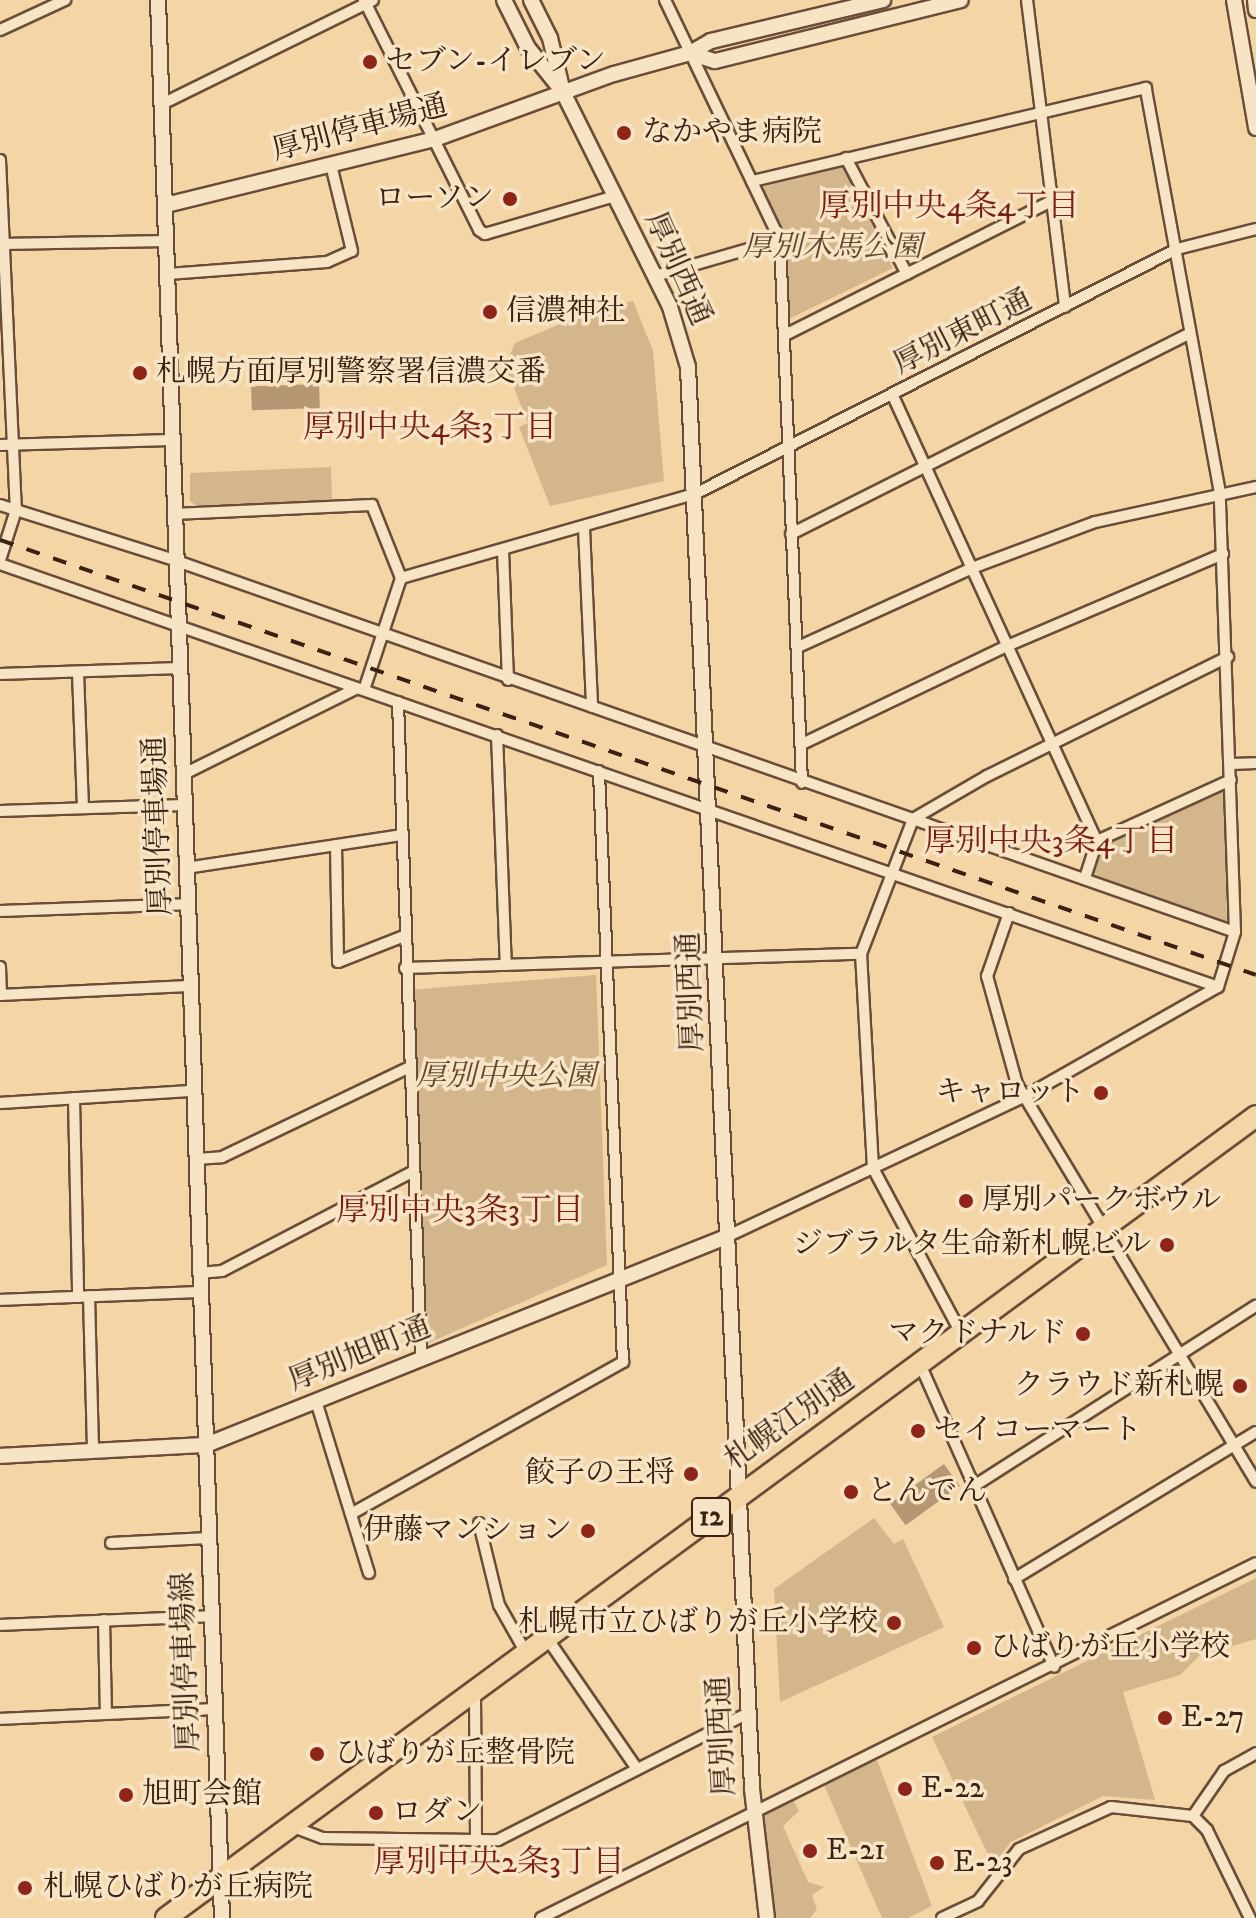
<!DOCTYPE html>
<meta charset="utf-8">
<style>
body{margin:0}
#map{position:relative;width:1256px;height:1918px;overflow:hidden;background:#f3d5a6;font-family:"IM FELL DW Pica","Noto Serif JP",serif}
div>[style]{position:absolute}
.green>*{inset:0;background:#d4b68d}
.water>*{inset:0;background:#b59774;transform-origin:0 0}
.roads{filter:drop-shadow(2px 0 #6a4d38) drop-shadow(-2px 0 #6a4d38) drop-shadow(0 2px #6a4d38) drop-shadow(0 -2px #6a4d38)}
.street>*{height:10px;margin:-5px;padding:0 5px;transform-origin:5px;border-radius:5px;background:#f7e4c5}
.secondary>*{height:14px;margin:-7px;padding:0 7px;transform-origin:7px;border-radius:7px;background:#f7e4c5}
.highway>*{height:20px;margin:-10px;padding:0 10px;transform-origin:10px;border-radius:10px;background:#f3d5a6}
.rail>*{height:4px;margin-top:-2px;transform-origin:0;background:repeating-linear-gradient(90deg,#3c2013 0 14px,transparent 0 28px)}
.dots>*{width:22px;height:22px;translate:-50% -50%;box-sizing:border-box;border:4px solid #f7e4c5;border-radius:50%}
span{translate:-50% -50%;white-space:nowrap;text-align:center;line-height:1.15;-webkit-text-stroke:7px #f7e4c5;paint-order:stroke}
.shield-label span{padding:2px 6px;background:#f7e4c5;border:2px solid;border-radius:6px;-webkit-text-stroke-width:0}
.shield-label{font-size:28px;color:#3c2013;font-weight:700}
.poi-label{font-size:30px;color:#3c2013}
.left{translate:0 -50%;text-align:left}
.right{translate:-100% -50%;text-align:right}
.street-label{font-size:30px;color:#3c2013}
.park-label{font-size:30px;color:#624632;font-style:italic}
.neighbourhood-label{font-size:32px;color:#7a1f14}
</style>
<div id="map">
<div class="green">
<i style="clip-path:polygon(842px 164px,893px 268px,789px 319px,785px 233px,763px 187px)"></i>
<i style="clip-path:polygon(633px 301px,653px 351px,664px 481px,550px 506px,519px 427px,528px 423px,505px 366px,515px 343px,598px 308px)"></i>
<i style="clip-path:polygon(331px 467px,332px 501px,198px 507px,190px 501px,190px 473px)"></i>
<i style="clip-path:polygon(1223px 787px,1227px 922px,1091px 875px,1100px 847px)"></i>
<i style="clip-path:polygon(596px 975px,607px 1265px,426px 1344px,408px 990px)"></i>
<i style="clip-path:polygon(874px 1518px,894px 1544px,903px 1539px,944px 1627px,780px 1702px,774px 1589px)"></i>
<i style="clip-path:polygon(1256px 1578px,1256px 1639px,1199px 1656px,1180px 1675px,1123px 1692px,1155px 1800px,1103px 1796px,1011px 1842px,993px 1865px,932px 1737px)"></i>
<i style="clip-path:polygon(876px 1757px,932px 1906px,908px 1918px,882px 1918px,823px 1783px)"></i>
<i style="clip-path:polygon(791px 1795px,799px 1811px,783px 1826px,808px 1882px,824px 1887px,812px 1895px,817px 1910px,810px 1918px,774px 1918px,762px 1825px,767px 1811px)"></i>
</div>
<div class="water">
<i style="left:319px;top:384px;width:24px;height:68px;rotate:88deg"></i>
<i style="left:944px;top:1464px;width:27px;height:67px;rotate:54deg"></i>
</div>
<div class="roads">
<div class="street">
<i style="left:364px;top:0;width:257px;rotate:63.4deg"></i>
<i style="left:479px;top:230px;width:7px;rotate:34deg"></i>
<i style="left:485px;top:234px;width:135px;rotate:-16.3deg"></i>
<i style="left:665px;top:0;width:266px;rotate:64.4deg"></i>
<i style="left:780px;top:240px;width:543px;rotate:87.68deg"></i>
<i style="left:1027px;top:0;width:309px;rotate:82.9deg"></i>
<i style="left:0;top:30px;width:72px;rotate:-24.8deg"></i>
<i style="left:162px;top:104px;width:235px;rotate:-26.2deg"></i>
<i style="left:846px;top:158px;width:131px;rotate:62.3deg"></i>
<i style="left:0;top:160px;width:350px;rotate:87.4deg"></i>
<i style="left:16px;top:510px;width:52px;rotate:107.7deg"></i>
<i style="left:1px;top:244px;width:166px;rotate:-1deg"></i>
<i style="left:168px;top:274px;width:159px;rotate:-4.3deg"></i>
<i style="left:327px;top:262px;width:27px;rotate:-24deg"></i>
<i style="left:352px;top:251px;width:89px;rotate:-103.7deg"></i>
<i style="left:655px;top:276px;width:130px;rotate:-16.1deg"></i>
<i style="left:785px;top:335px;width:300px;rotate:-26.7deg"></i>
<i style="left:893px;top:396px;width:490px;rotate:65.4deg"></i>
<i style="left:1097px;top:841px;width:40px;rotate:108deg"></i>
<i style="left:0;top:445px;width:170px;rotate:-1.7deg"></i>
<i style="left:0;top:505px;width:182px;rotate:17.5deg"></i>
<i style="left:174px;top:560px;width:1124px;rotate:19.32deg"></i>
<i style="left:173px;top:514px;width:199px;rotate:-2.6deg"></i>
<i style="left:372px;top:505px;width:79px;rotate:68.3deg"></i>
<i style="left:584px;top:528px;width:179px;rotate:87.4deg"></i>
<i style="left:791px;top:534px;width:445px;rotate:-26.7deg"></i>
<i style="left:503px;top:550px;width:130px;rotate:87.8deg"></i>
<i style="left:0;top:564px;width:1289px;rotate:19.15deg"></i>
<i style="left:798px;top:647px;width:191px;rotate:-24.4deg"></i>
<i style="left:972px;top:568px;width:131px;rotate:-20.5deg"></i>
<i style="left:1095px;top:522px;width:165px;rotate:-12.3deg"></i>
<i style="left:78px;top:672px;width:135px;rotate:87.9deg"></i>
<i style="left:0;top:674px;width:180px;rotate:-1.9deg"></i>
<i style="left:364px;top:690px;width:118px;rotate:-71.7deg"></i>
<i style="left:401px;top:578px;width:308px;rotate:-16deg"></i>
<i style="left:697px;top:493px;width:538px;rotate:-26.95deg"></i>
<i style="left:1177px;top:249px;width:81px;rotate:-14.2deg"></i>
<i style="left:398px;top:702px;width:656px;rotate:87.99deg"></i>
<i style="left:497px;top:735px;width:230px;rotate:87.8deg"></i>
<i style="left:802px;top:744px;width:227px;rotate:-25.6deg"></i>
<i style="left:1007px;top:646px;width:235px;rotate:-23.1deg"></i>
<i style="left:1231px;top:764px;width:25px;rotate:-2deg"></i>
<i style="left:184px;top:774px;width:193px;rotate:-26.4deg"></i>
<i style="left:0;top:811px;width:184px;rotate:-1.9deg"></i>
<i style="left:1097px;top:841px;width:147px;rotate:-24.5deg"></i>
<i style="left:336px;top:845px;width:117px;rotate:89deg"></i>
<i style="left:338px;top:962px;width:71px;rotate:-21.5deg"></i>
<i style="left:186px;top:868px;width:219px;rotate:-8.7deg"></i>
<i style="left:0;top:911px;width:187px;rotate:-2.1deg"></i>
<i style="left:1009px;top:913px;width:67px;rotate:109.2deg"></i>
<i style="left:987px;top:976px;width:112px;rotate:74.5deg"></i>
<i style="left:1017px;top:1084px;width:464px;rotate:59deg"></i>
<i style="left:0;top:967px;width:28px;rotate:88deg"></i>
<i style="left:405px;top:968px;width:456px;rotate:-1.8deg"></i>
<i style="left:0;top:995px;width:189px;rotate:-2.7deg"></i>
<i style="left:74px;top:1098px;width:199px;rotate:88.8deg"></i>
<i style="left:0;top:1103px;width:193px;rotate:-3.6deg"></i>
<i style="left:196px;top:1159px;width:26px;rotate:-4deg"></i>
<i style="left:222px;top:1157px;width:206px;rotate:-25.6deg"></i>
<i style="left:726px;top:1237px;width:329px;rotate:-25.2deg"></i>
<i style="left:1024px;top:1097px;width:223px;rotate:-29.6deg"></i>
<i style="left:1218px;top:987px;width:58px;rotate:-72.8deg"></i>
<i style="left:1235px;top:932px;width:439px;rotate:-92deg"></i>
<i style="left:1220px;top:493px;width:412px;rotate:-100.4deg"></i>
<i style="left:1146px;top:88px;width:405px;rotate:166.7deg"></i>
<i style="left:199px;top:1273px;width:23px;rotate:-5deg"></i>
<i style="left:222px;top:1271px;width:214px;rotate:-27.5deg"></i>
<i style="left:89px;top:1296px;width:155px;rotate:88.5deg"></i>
<i style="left:0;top:1300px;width:200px;rotate:-2.3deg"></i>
<i style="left:961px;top:1333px;width:187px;rotate:-118.1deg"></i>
<i style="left:873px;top:1168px;width:214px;rotate:-93.2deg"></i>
<i style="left:861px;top:954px;width:145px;rotate:-68.9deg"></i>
<i style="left:913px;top:819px;width:86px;rotate:-30.2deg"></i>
<i style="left:987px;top:776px;width:269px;rotate:-26.3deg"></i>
<i style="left:920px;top:1364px;width:331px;rotate:66.1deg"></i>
<i style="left:316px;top:1401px;width:180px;rotate:72.9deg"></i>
<i style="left:974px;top:1486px;width:335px;rotate:-32.6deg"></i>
<i style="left:351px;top:1514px;width:312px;rotate:-29.2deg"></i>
<i style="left:623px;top:1362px;width:591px;rotate:-92.33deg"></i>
<i style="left:479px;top:1523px;width:84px;rotate:76.3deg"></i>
<i style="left:499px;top:1605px;width:55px;rotate:60.6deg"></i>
<i style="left:111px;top:1543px;width:97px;rotate:-3deg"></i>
<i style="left:1014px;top:1579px;width:283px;rotate:-31.3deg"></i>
<i style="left:104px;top:1620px;width:93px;rotate:88.8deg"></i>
<i style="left:0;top:1625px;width:211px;rotate:-2.4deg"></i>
<i style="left:547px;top:1638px;width:159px;rotate:55.5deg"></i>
<i style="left:475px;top:1694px;width:147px;rotate:89.6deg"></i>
<i style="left:0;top:1719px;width:215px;rotate:-2.7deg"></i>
<i style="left:1193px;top:1816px;width:55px;rotate:-55.4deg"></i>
<i style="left:1224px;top:1771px;width:37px;rotate:-29deg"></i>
<i style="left:291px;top:1826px;width:34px;rotate:21deg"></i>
<i style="left:323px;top:1838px;width:175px;rotate:0.7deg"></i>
<i style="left:498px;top:1840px;width:280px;rotate:-26.9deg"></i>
<i style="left:541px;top:1918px;width:798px;rotate:-26.4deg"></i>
<i style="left:942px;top:1918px;width:40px;rotate:-25deg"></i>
<i style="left:978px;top:1901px;width:66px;rotate:-51.7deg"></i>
<i style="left:1019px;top:1849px;width:101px;rotate:-24.5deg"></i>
<i style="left:1111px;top:1807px;width:82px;rotate:6.3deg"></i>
<i style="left:1193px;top:1816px;width:20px;rotate:45deg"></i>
<i style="left:1207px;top:1830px;width:98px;rotate:64deg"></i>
</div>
<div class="secondary">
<i style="left:158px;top:0;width:1919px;rotate:88.09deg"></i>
<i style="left:504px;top:0;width:54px;rotate:63.4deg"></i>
<i style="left:528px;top:48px;width:51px;rotate:51.3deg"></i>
<i style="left:531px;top:0;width:42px;rotate:63.4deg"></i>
<i style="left:550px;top:38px;width:56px;rotate:76.5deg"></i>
<i style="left:563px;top:92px;width:240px;rotate:63.5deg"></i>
<i style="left:670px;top:307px;width:63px;rotate:73.3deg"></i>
<i style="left:688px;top:367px;width:1423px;rotate:87.42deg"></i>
<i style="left:752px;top:1789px;width:130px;rotate:83.4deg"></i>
<i style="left:1234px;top:0;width:130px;rotate:80.2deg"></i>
<i style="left:1255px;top:0;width:10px;rotate:84deg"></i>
<i style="left:690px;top:53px;width:26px;rotate:18deg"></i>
<i style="left:715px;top:61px;width:253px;rotate:-13.9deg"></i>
<i style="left:166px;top:205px;width:277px;rotate:-13.8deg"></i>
<i style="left:435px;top:139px;width:190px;rotate:-20deg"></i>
<i style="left:614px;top:74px;width:79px;rotate:-15.4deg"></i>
<i style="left:690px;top:53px;width:24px;rotate:-30deg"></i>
<i style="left:711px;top:41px;width:177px;rotate:-13.4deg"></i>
<i style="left:0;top:1456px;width:206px;rotate:-3.1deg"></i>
<i style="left:206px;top:1445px;width:560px;rotate:-21.8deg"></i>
</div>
<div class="highway">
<i style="left:166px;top:1918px;width:1353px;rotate:-36.34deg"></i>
</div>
</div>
<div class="rail">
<i style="left:0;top:540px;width:1329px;rotate:19.1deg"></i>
</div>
<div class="dots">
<i style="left:370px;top:62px;background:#8f2418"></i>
<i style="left:624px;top:133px;background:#8f2418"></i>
<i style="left:510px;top:199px;background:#8f2418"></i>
<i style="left:490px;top:312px;background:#8f2418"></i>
<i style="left:140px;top:373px;background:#8f2418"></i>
<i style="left:1101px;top:1093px;background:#8f2418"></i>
<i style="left:966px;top:1201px;background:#8f2418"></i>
<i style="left:1167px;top:1245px;background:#8f2418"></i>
<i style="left:1083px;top:1334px;background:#8f2418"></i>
<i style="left:1240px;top:1386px;background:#8f2418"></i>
<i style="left:918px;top:1431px;background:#8f2418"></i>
<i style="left:691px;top:1474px;background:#8f2418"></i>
<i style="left:851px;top:1492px;background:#8f2418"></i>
<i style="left:588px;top:1531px;background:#8f2418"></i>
<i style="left:894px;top:1623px;background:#8f2418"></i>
<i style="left:974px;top:1648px;background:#8f2418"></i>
<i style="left:1165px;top:1718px;background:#8f2418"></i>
<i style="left:317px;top:1754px;background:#8f2418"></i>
<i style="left:905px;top:1789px;background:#8f2418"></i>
<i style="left:126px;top:1795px;background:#8f2418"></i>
<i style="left:376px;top:1813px;background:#8f2418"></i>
<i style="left:810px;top:1851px;background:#8f2418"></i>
<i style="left:937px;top:1863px;background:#8f2418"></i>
<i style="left:25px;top:1888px;background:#8f2418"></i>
</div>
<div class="shield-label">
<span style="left:711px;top:1517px">12</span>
</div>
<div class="poi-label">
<span class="left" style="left:386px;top:62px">セブン-イレブン</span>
<span class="left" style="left:642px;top:133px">なかやま病院</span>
<span class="right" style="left:494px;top:199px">ローソン</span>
<span class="left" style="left:506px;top:312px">信濃神社</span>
<span class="left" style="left:156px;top:373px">札幌方面厚別警察署信濃交番</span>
<span class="right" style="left:1085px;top:1093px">キャロット</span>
<span class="left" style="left:982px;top:1201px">厚別パークボウル</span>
<span class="right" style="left:1151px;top:1245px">ジブラルタ生命新札幌ビル</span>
<span class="right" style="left:1067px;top:1334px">マクドナルド</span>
<span class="right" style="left:1224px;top:1386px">クラウド新札幌</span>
<span class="left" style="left:934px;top:1431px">セイコーマート</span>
<span class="right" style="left:675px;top:1474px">餃子の王将</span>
<span class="left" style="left:867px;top:1492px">とんでん</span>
<span class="right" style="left:572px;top:1531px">伊藤マンション</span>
<span class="right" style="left:878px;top:1623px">札幌市立ひばりが丘小学校</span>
<span class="left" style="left:990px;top:1648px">ひばりが丘小学校</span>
<span class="left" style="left:1181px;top:1718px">E-27</span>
<span class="left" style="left:335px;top:1754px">ひばりが丘整骨院</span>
<span class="left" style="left:921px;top:1789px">E-22</span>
<span class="left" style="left:142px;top:1795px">旭町会館</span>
<span class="left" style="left:392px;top:1813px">ロダン</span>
<span class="left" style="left:826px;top:1851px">E-21</span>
<span class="left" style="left:953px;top:1863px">E-23</span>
<span class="left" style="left:43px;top:1888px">札幌ひばりが丘病院</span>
</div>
<div class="street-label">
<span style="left:360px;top:129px;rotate:-15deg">厚別停車場通</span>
<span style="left:677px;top:269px;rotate:66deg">厚別西通</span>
<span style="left:963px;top:333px;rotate:-27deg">厚別東町通</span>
<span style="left:159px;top:826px;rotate:-92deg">厚別停車場通</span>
<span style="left:692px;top:992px;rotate:-92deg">厚別西通</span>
<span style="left:360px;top:1355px;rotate:-22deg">厚別旭町通</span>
<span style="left:790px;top:1421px;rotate:-35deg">札幌江別通</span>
<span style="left:187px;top:1662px;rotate:-92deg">厚別停車場線</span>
<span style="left:723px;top:1736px;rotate:-93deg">厚別西通</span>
</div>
<div class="park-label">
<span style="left:832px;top:248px">厚別木馬公園</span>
<span style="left:506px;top:1077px">厚別中央公園</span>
</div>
<div class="neighbourhood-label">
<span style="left:949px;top:207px">厚別中央4条4丁目</span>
<span style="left:430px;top:428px">厚別中央4条3丁目</span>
<span style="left:1051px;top:842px">厚別中央3条4丁目</span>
<span style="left:460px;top:1211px">厚別中央3条3丁目</span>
<span style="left:499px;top:1863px">厚別中央2条3丁目</span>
</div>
</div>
